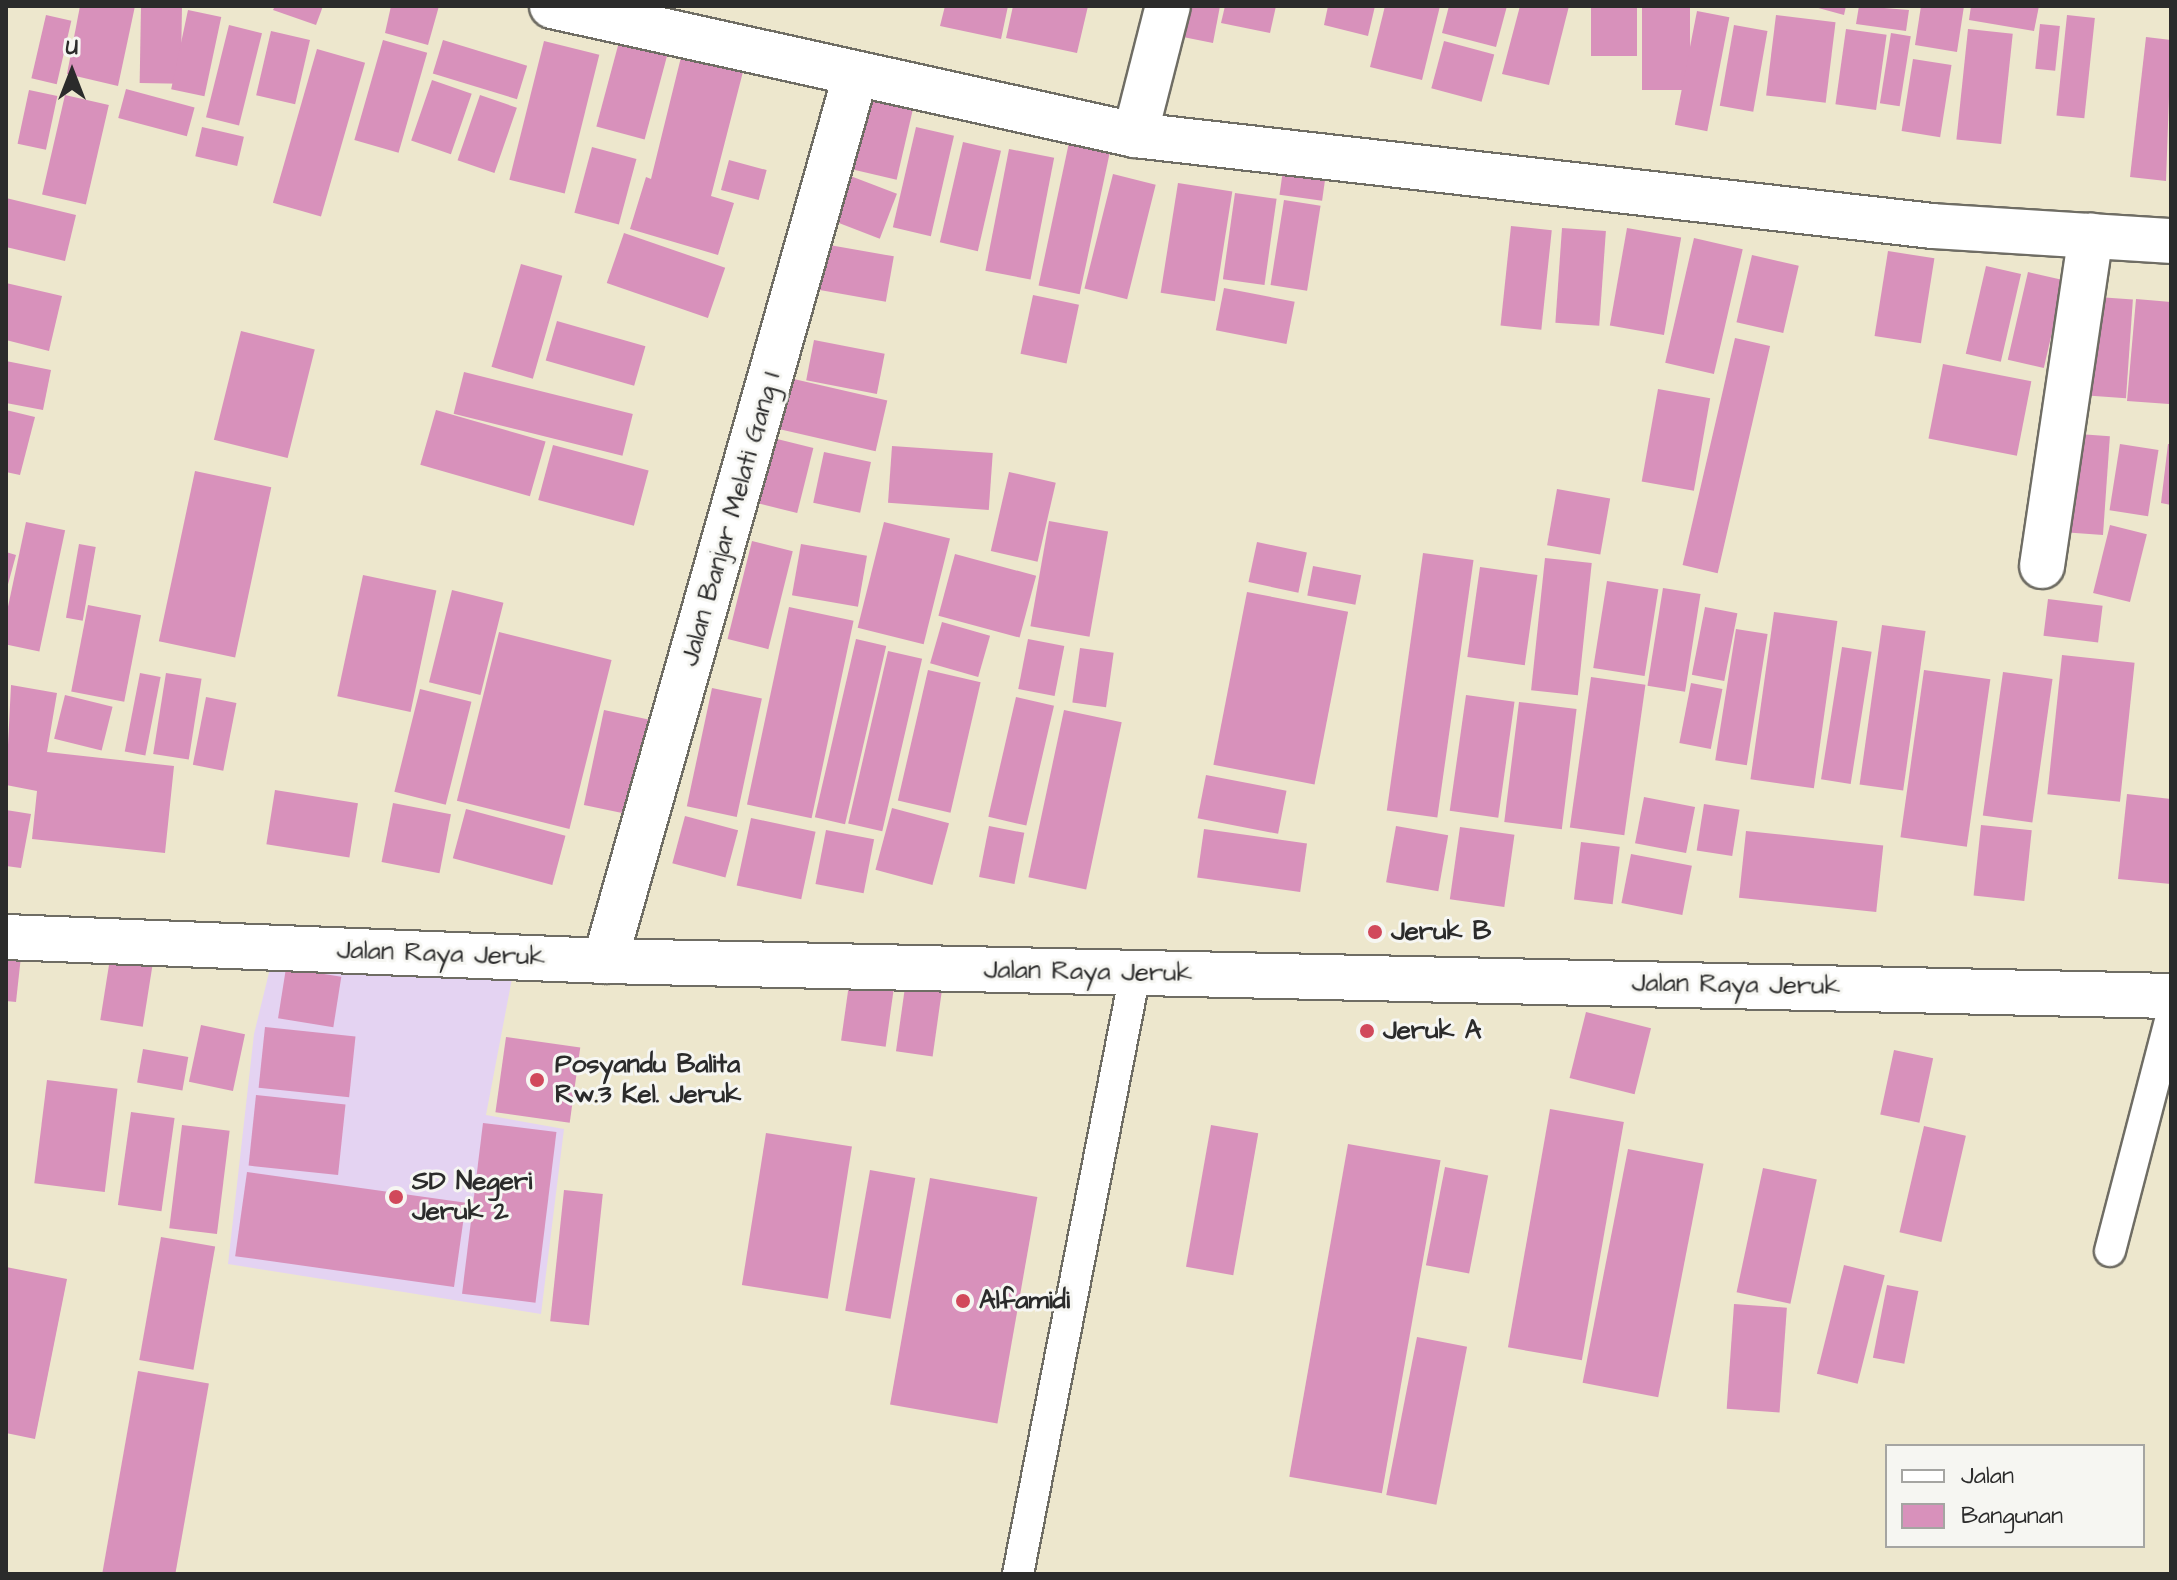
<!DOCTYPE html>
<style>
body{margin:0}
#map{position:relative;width:2177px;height:1580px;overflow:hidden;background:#ede7cd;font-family:"Architects Daughter",sans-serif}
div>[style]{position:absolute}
.built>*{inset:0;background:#e4d3f2}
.building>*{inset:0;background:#d891bb;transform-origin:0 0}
.roads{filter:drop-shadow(2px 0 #6f6d64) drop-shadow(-2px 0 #6f6d64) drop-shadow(0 2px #6f6d64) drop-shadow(0 -2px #6f6d64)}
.service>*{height:30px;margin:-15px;padding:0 15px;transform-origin:15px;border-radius:15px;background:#fff}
.minor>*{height:44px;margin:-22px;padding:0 22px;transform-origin:22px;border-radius:22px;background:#fff}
.secondary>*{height:44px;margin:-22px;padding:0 22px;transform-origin:22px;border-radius:22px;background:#fff}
.dots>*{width:22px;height:22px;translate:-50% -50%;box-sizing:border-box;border:4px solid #f6f6f2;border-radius:50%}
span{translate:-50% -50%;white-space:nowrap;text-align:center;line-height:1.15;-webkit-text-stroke:6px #f6f6f2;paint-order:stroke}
.street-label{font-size:26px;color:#2b2b2b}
.poi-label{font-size:26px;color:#2b2b2b;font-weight:700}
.left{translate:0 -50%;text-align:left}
.frame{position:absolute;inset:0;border:8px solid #2b2b2b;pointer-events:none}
.legend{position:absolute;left:1885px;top:1444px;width:260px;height:104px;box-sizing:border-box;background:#f6f6f2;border:2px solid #a5a5a2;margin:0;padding:10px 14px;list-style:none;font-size:24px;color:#2b2b2b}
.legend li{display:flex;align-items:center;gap:16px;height:40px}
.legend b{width:40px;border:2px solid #a5a5a2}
.north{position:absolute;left:32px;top:32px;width:80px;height:80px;-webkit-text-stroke:6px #f6f6f2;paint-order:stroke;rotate:0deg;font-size:22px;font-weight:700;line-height:32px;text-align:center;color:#2b2b2b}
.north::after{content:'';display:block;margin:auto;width:28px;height:36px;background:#2b2b2b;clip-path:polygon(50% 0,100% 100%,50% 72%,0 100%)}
</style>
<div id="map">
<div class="built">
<i style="clip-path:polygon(276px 944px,514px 968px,486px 1115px,564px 1129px,541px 1314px,228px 1264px,254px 1034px)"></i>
</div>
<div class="building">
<i style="clip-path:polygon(80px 6px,135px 6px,118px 86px,67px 74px)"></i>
<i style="left:141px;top:6px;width:41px;height:77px;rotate:1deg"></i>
<i style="clip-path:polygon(275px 6px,323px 6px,316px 25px,273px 10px)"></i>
<i style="clip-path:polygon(391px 6px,439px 6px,428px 45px,385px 33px)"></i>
<i style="clip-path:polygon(945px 6px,1008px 6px,1001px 39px,940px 26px)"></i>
<i style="clip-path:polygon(1013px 6px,1088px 6px,1077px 53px,1006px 38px)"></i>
<i style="clip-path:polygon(1184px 6px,1220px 6px,1213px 43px,1178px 36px)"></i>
<i style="clip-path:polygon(1225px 6px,1276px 6px,1270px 33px,1221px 23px)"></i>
<i style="clip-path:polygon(1328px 6px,1375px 6px,1368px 36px,1324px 25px)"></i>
<i style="clip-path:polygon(1385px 6px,1440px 6px,1422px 80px,1370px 67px)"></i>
<i style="clip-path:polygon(1449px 6px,1507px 6px,1496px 47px,1442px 33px)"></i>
<i style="clip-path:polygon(1520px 6px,1569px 6px,1549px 85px,1502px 74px)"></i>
<i style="left:1591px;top:6px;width:46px;height:50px"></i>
<i style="left:1642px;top:6px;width:48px;height:84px"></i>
<i style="clip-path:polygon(1811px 6px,1846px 6px,1844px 15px)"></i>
<i style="clip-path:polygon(1859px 6px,1909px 10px,1906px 31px,1856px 24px)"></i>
<i style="clip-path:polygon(1921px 6px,1964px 6px,1957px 52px,1915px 45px)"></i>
<i style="clip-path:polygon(1971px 6px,2039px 6px,2034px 31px,1969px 20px)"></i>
<i style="left:188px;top:10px;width:34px;height:81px;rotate:12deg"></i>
<i style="left:1697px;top:11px;width:33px;height:116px;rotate:11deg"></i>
<i style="left:46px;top:15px;width:26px;height:65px;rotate:13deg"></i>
<i style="left:1776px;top:15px;width:60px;height:81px;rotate:7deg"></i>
<i style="left:2067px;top:15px;width:28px;height:101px;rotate:6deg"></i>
<i style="left:2040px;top:24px;width:20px;height:45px;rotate:6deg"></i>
<i style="left:229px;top:25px;width:34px;height:95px;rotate:14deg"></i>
<i style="left:1734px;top:25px;width:34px;height:82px;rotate:10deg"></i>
<i style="left:623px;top:27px;width:50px;height:103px;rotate:15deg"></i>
<i style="left:1846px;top:29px;width:41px;height:76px;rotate:8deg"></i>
<i style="left:1968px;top:29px;width:45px;height:111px;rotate:6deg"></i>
<i style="left:271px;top:31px;width:40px;height:66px;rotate:13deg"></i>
<i style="left:1891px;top:33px;width:20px;height:71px;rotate:9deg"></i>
<i style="clip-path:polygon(2146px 37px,2171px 40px,2166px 181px,2130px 177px)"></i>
<i style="left:383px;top:40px;width:46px;height:104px;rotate:16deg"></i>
<i style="left:443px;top:40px;width:88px;height:35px;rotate:17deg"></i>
<i style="left:544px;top:41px;width:57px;height:143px;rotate:14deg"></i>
<i style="left:1444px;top:41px;width:52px;height:49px;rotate:15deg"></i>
<i style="clip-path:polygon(684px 45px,746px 60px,711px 196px,734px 203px,718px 255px,630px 229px,646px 177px,651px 179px)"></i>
<i style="left:317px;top:49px;width:50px;height:160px;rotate:16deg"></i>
<i style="left:1913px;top:59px;width:39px;height:73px;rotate:9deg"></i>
<i style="left:432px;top:80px;width:42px;height:64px;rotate:19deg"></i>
<i style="left:860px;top:85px;width:57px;height:84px;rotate:13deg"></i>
<i style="left:126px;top:89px;width:71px;height:30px;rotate:15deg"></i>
<i style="left:29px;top:90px;width:29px;height:55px;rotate:12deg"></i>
<i style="left:65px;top:95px;width:45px;height:102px;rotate:13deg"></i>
<i style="left:480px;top:95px;width:39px;height:69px;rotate:19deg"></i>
<i style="left:202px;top:127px;width:43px;height:30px;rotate:13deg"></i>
<i style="left:916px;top:127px;width:39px;height:103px;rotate:13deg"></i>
<i style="left:1071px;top:133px;width:42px;height:156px;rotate:12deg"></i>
<i style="left:963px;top:142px;width:39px;height:103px;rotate:13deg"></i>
<i style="left:592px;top:147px;width:46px;height:68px;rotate:15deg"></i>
<i style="left:1009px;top:149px;width:46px;height:124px;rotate:11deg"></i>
<i style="left:729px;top:160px;width:39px;height:31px;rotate:15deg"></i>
<i style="left:1283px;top:170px;width:43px;height:25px;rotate:8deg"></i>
<i style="left:840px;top:172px;width:61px;height:48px;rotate:21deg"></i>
<i style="left:1113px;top:174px;width:44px;height:118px;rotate:14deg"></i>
<i style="left:1178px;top:183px;width:55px;height:111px;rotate:9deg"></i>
<i style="left:1235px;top:193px;width:42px;height:87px;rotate:8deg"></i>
<i style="clip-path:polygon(6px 198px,76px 215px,65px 261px,6px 247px)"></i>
<i style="left:1284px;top:200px;width:37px;height:86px;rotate:9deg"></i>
<i style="left:1511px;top:226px;width:41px;height:100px;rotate:6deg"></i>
<i style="left:1562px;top:228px;width:44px;height:95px;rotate:4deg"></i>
<i style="left:1627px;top:228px;width:55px;height:99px;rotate:10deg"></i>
<i style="left:624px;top:233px;width:107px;height:53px;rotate:19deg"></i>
<i style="left:1694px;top:238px;width:50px;height:128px;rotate:13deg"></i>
<i style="left:818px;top:243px;width:77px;height:46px;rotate:10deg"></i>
<i style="left:1888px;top:251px;width:47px;height:86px;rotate:9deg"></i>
<i style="left:1752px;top:255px;width:48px;height:69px;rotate:13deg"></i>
<i style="left:521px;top:264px;width:43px;height:107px;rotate:16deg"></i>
<i style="left:1986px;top:266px;width:36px;height:90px;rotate:13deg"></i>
<i style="left:2028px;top:272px;width:37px;height:90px;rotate:13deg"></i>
<i style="clip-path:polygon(6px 283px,62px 296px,49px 351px,6px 340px)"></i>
<i style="left:1224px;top:288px;width:72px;height:43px;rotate:11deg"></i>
<i style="left:1033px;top:295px;width:47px;height:60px;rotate:12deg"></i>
<i style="left:2084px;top:296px;width:49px;height:99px;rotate:4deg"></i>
<i style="clip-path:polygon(2136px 299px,2171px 302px,2169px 404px,2127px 401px)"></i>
<i style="left:557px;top:321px;width:92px;height:41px;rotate:16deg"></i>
<i style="left:241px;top:331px;width:76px;height:112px;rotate:14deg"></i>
<i style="left:1735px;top:338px;width:36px;height:233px;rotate:13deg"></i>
<i style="left:814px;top:340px;width:72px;height:41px;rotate:11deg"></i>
<i style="clip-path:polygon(6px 361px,51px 370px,43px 410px,6px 403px)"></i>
<i style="left:1943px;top:364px;width:90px;height:76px;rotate:11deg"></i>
<i style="left:464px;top:372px;width:174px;height:43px;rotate:14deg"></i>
<i style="left:785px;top:377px;width:105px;height:52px;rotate:13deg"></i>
<i style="left:1658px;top:389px;width:53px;height:94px;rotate:10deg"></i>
<i style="clip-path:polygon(6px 410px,35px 417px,20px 475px,6px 472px)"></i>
<i style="left:436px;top:410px;width:114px;height:57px;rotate:16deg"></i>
<i style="left:2065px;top:433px;width:45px;height:99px;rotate:4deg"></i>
<i style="left:761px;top:435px;width:54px;height:67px;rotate:14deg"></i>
<i style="left:2120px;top:444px;width:39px;height:67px;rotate:9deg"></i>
<i style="clip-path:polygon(2168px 444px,2171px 444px,2171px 505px,2161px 503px)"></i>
<i style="left:553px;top:445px;width:99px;height:57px;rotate:15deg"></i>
<i style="left:892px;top:446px;width:101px;height:57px;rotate:4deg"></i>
<i style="left:824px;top:452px;width:48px;height:52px;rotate:12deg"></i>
<i style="left:195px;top:471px;width:78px;height:174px;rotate:12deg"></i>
<i style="left:1009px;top:472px;width:48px;height:81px;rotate:13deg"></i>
<i style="left:1557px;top:489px;width:54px;height:57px;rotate:10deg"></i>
<i style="left:1049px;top:521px;width:60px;height:107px;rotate:10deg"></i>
<i style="left:26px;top:522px;width:40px;height:124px;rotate:12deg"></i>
<i style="left:884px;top:522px;width:68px;height:109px;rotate:14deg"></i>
<i style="left:2110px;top:525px;width:38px;height:70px;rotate:14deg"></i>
<i style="left:752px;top:541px;width:42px;height:101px;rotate:14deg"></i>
<i style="left:1257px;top:542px;width:51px;height:41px;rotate:12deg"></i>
<i style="left:79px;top:544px;width:17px;height:75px;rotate:10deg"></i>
<i style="left:801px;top:544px;width:67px;height:52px;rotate:10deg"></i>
<i style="clip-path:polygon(6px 552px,16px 555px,7px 588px,6px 588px)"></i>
<i style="left:1423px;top:553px;width:51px;height:260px;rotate:8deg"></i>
<i style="left:955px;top:554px;width:84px;height:64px;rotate:15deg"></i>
<i style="left:1545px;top:558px;width:47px;height:133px;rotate:6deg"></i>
<i style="left:1313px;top:566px;width:49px;height:30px;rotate:11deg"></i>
<i style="left:1480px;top:567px;width:58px;height:91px;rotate:8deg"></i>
<i style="left:363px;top:575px;width:75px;height:124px;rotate:12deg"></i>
<i style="left:1607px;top:581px;width:52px;height:88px;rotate:9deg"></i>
<i style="left:1663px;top:588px;width:38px;height:99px;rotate:9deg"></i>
<i style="left:452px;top:590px;width:53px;height:95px;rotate:14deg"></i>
<i style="left:1247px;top:592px;width:103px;height:176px;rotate:11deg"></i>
<i style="left:2048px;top:599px;width:55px;height:37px;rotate:7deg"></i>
<i style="left:88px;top:605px;width:54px;height:88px;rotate:11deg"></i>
<i style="left:789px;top:607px;width:66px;height:202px;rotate:12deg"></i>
<i style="left:1705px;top:607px;width:33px;height:69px;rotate:11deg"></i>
<i style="left:1774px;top:612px;width:64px;height:169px;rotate:8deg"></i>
<i style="left:942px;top:622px;width:50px;height:43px;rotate:16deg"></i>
<i style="left:1882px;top:625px;width:44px;height:161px;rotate:8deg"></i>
<i style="left:1736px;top:629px;width:32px;height:133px;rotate:9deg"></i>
<i style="left:499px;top:632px;width:116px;height:174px;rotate:14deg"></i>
<i style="left:856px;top:639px;width:31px;height:183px;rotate:13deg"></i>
<i style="left:1028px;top:639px;width:37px;height:51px;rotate:11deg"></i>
<i style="left:1842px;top:647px;width:30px;height:134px;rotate:9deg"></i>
<i style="left:1080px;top:648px;width:34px;height:55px;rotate:8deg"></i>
<i style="left:888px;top:651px;width:35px;height:177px;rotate:13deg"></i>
<i style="left:2062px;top:655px;width:73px;height:140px;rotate:6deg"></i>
<i style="left:928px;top:670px;width:54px;height:134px;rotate:13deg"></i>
<i style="left:1924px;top:670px;width:67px;height:169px;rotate:8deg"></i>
<i style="left:2003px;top:672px;width:50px;height:145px;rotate:8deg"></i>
<i style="left:140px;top:673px;width:21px;height:80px;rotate:11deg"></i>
<i style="left:166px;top:673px;width:36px;height:82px;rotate:9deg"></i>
<i style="left:1591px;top:677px;width:55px;height:152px;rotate:8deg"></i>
<i style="left:1691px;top:683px;width:32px;height:61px;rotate:11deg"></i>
<i style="clip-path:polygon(11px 685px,57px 693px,47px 752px,174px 766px,165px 853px,32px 839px,37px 791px,6px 785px)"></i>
<i style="left:712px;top:688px;width:51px;height:121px;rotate:12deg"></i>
<i style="left:420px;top:689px;width:53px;height:106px;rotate:14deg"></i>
<i style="left:65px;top:695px;width:49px;height:45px;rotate:14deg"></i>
<i style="left:1466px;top:695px;width:49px;height:117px;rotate:8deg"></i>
<i style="left:206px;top:697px;width:31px;height:69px;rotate:11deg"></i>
<i style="left:1016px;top:697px;width:39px;height:123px;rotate:13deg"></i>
<i style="left:1519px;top:702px;width:58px;height:121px;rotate:7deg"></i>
<i style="left:604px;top:710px;width:49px;height:97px;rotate:12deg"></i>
<i style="left:1064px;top:710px;width:59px;height:171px;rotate:12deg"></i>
<i style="left:1206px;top:775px;width:82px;height:44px;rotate:11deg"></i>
<i style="left:275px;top:790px;width:84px;height:55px;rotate:9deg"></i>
<i style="clip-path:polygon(2127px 794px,2171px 799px,2171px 884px,2118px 879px)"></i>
<i style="left:1644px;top:797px;width:52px;height:47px;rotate:11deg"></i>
<i style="left:393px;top:803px;width:59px;height:60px;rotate:11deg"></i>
<i style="left:1704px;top:804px;width:36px;height:47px;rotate:9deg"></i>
<i style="left:892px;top:808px;width:59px;height:64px;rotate:15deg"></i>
<i style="left:466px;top:809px;width:103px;height:51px;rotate:15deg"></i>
<i style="clip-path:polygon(6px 810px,31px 814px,21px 868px,6px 866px)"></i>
<i style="left:685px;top:816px;width:55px;height:49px;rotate:15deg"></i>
<i style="left:751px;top:818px;width:66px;height:69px;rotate:12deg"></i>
<i style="left:1981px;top:825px;width:51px;height:71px;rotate:6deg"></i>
<i style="left:989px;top:826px;width:36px;height:52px;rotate:11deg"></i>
<i style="left:1396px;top:826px;width:53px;height:57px;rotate:10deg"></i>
<i style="left:1460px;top:827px;width:55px;height:73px;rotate:8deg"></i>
<i style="left:1204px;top:829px;width:104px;height:49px;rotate:8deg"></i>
<i style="left:826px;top:830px;width:49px;height:55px;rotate:11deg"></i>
<i style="left:1746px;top:831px;width:138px;height:67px;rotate:6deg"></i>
<i style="left:1581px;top:842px;width:39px;height:58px;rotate:7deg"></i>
<i style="left:1631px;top:854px;width:62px;height:50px;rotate:11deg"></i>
<i style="clip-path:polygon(6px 945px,22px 947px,16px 1002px,6px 1001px)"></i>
<i style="left:112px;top:946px;width:43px;height:75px;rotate:9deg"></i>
<i style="left:286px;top:968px;width:56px;height:51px;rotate:9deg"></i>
<i style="left:850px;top:977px;width:45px;height:64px;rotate:8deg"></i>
<i style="left:906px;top:980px;width:37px;height:72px;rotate:8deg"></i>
<i style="left:1586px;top:1012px;width:67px;height:68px;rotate:14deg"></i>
<i style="left:201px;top:1025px;width:45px;height:58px;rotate:12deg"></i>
<i style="left:265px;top:1027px;width:91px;height:61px;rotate:6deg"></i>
<i style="left:506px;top:1037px;width:75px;height:76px;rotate:8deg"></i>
<i style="left:143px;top:1049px;width:46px;height:34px;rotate:10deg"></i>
<i style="left:1894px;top:1050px;width:40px;height:66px;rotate:12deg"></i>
<i style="left:47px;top:1080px;width:71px;height:104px;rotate:7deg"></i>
<i style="left:256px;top:1095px;width:90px;height:71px;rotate:6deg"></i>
<i style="left:1550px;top:1109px;width:75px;height:242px;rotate:10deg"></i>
<i style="left:131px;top:1112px;width:44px;height:94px;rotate:8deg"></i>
<i style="left:483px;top:1123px;width:74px;height:172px;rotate:7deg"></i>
<i style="left:182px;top:1125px;width:48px;height:104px;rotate:7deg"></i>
<i style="left:1211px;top:1125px;width:48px;height:144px;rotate:10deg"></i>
<i style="left:1924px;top:1126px;width:43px;height:109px;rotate:13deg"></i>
<i style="left:766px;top:1133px;width:87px;height:154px;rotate:9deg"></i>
<i style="left:1348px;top:1144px;width:94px;height:338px;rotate:10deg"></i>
<i style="left:1628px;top:1149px;width:77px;height:238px;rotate:11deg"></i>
<i style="left:1445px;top:1167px;width:44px;height:100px;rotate:11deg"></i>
<i style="left:1763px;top:1168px;width:55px;height:127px;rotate:12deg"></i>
<i style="left:870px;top:1170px;width:46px;height:143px;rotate:10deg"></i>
<i style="left:247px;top:1172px;width:221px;height:85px;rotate:8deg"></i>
<i style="left:930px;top:1178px;width:109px;height:230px;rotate:10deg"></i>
<i style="left:564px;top:1190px;width:39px;height:132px;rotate:6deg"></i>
<i style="left:161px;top:1237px;width:55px;height:125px;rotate:10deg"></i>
<i style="left:1844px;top:1265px;width:42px;height:112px;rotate:14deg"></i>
<i style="clip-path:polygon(6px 1267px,67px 1279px,35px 1439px,6px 1433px)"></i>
<i style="left:1887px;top:1285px;width:32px;height:74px;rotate:11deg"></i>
<i style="left:1734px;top:1304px;width:53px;height:105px;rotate:4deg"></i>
<i style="left:1417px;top:1337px;width:51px;height:161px;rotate:11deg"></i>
<i style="left:138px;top:1371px;width:72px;height:206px;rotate:10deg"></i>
</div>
<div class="roads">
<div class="service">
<i style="left:2110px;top:1251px;width:243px;rotate:-75.4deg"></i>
<i style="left:1018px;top:1574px;width:611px;rotate:-78.97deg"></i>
</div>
<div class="minor">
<i style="left:552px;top:6px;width:597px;rotate:12.48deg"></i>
<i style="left:1135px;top:135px;width:802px;rotate:6.51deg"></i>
<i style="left:1932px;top:226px;width:239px;rotate:3.6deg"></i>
<i style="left:1135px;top:135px;width:133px;rotate:-75.7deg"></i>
<i style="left:2042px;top:566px;width:334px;rotate:-81.6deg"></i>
<i style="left:605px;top:961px;width:919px;rotate:-74.21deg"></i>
</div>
<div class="secondary">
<i style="left:6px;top:937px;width:599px;rotate:2.29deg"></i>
<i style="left:605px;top:961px;width:1566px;rotate:1.28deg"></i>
</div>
</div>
<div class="dots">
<i style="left:1375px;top:932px;background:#d1495b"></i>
<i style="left:1367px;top:1031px;background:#d1495b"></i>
<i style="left:537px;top:1080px;background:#d1495b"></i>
<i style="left:396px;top:1197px;background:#d1495b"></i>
<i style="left:963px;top:1301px;background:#d1495b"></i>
</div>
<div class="street-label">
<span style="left:731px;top:519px;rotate:-74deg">Jalan Banjar Melati Gang I</span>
<span style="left:441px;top:954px;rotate:2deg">Jalan Raya Jeruk</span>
<span style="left:1088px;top:972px;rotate:1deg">Jalan Raya Jeruk</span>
<span style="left:1736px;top:985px;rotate:1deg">Jalan Raya Jeruk</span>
</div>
<div class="poi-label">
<span class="left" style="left:1391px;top:932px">Jeruk B</span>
<span class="left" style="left:1383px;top:1031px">Jeruk A</span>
<span class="left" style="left:555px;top:1080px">Posyandu Balita<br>Rw.3 Kel. Jeruk</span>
<span class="left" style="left:412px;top:1197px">SD Negeri<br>Jeruk 2</span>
<span class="left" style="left:979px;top:1301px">Alfamidi</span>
</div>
<div class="frame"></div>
<ul class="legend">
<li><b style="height:10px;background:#fff"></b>Jalan</li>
<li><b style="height:22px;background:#d891bb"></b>Bangunan</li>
</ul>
<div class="north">U</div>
</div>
